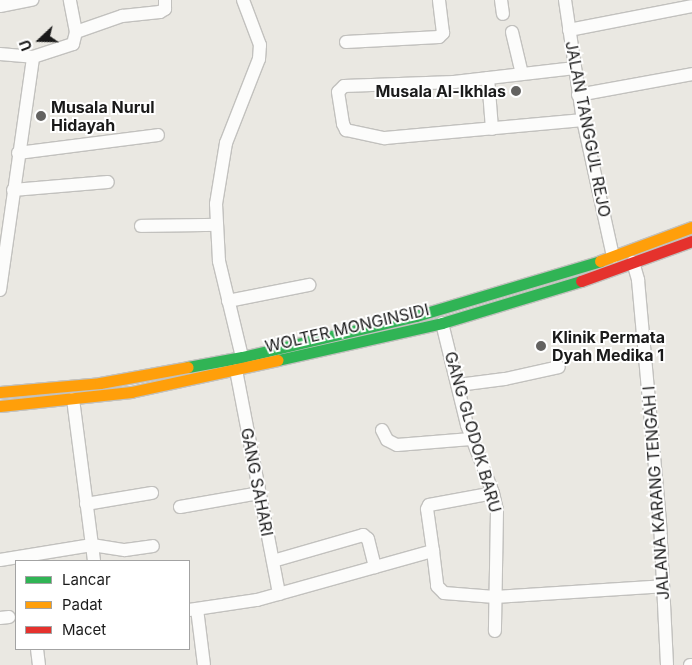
<!DOCTYPE html>
<style>
body{margin:0}
#map{position:relative;width:692px;height:665px;overflow:hidden;background:#eae8e2;font-family:Inter,sans-serif}
div>[style]{position:absolute}
.roads{filter:drop-shadow(1px 0 #c2c1be) drop-shadow(-1px 0 #c2c1be) drop-shadow(0 1px #c2c1be) drop-shadow(0 -1px #c2c1be)}
.street>*{height:12px;margin:-6px;padding:0 6px;transform-origin:6px;border-radius:6px;background:#fcfcfb}
.fast>*{height:11px;margin:-5.5px;padding:0 5.5px;transform-origin:5.5px;border-radius:5.5px;background:#30b455}
.slow>*{height:11px;margin:-5.5px;padding:0 5.5px;transform-origin:5.5px;border-radius:5.5px;background:#ff9f0a}
.jam>*{height:11px;margin:-5.5px;padding:0 5.5px;transform-origin:5.5px;border-radius:5.5px;background:#e5322d}
.dots>*{width:14px;height:14px;translate:-50% -50%;box-sizing:border-box;border:2px solid #fff;border-radius:50%}
span{translate:-50% -50%;white-space:nowrap;text-align:center;line-height:1.15;-webkit-text-stroke:4px #fff;paint-order:stroke}
.poi-label{font-size:16px;color:#1a1a1a;font-weight:700}
.right{translate:-100% -50%;text-align:right}
.left{translate:0 -50%;text-align:left}
.street-label{font-size:16px;color:#1a1a1a}
.legend{position:absolute;left:15px;top:560px;width:175px;height:90px;box-sizing:border-box;background:#fff;border:1px solid #a3a3a3;margin:0;padding:6px 9px;list-style:none;font-size:15px;color:#1a1a1a}
.legend li{display:flex;align-items:center;gap:10px;height:25px}
.legend b{width:25px;border:1px solid #a3a3a3}
.north{position:absolute;left:15px;top:15px;width:50px;height:50px;-webkit-text-stroke:4px #fff;paint-order:stroke;rotate:249deg;font-size:14px;font-weight:700;line-height:20px;text-align:center;color:#1a1a1a}
.north::after{content:'';display:block;margin:auto;width:18px;height:22px;background:#1a1a1a;clip-path:polygon(50% 0,100% 100%,50% 72%,0 100%)}
</style>
<div id="map">
<div class="roads">
<div class="street">
<i style="left:501px;top:0;width:14px;rotate:82deg"></i>
<i style="left:565px;top:0;width:121px;rotate:81.5deg"></i>
<i style="left:583px;top:120px;width:140px;rotate:77.6deg"></i>
<i style="left:0;top:6px;width:33px;rotate:-11deg"></i>
<i style="left:569px;top:30px;width:125px;rotate:-11deg"></i>
<i style="left:76px;top:32px;width:49px;rotate:-19.2deg"></i>
<i style="left:122px;top:16px;width:38px;rotate:-6deg"></i>
<i style="left:160px;top:12px;width:6px;rotate:-31deg"></i>
<i style="left:165px;top:9px;width:9px;rotate:-90deg"></i>
<i style="left:512px;top:32px;width:43px;rotate:76.6deg"></i>
<i style="left:346px;top:42px;width:93px;rotate:-3.1deg"></i>
<i style="left:439px;top:37px;width:6px;rotate:-45deg"></i>
<i style="left:443px;top:33px;width:33px;rotate:-97deg"></i>
<i style="left:0;top:54px;width:33px;rotate:5deg"></i>
<i style="left:575px;top:68px;width:122px;rotate:173.4deg"></i>
<i style="left:454px;top:82px;width:110px;rotate:177.9deg"></i>
<i style="left:344px;top:86px;width:8px;rotate:135deg"></i>
<i style="left:338px;top:92px;width:32px;rotate:81deg"></i>
<i style="left:343px;top:124px;width:7px;rotate:63deg"></i>
<i style="left:346px;top:130px;width:40px;rotate:12deg"></i>
<i style="left:385px;top:138px;width:199px;rotate:-5.2deg"></i>
<i style="left:488px;top:78px;width:51px;rotate:85.5deg"></i>
<i style="left:578px;top:95px;width:116px;rotate:-10.4deg"></i>
<i style="left:18px;top:153px;width:141px;rotate:-7.3deg"></i>
<i style="left:13px;top:190px;width:95px;rotate:-4.8deg"></i>
<i style="left:141px;top:226px;width:75px;rotate:-0.8deg"></i>
<i style="left:633px;top:262px;width:19px;rotate:74deg"></i>
<i style="left:638px;top:280px;width:243px;rotate:84.8deg"></i>
<i style="left:660px;top:522px;width:143px;rotate:87.2deg"></i>
<i style="left:0;top:290px;width:235px;rotate:-81.9deg"></i>
<i style="left:33px;top:57px;width:42px;rotate:-18deg"></i>
<i style="left:73px;top:44px;width:12px;rotate:-76deg"></i>
<i style="left:76px;top:32px;width:33px;rotate:-101deg"></i>
<i style="left:228px;top:301px;width:83px;rotate:-11.2deg"></i>
<i style="left:442px;top:323px;width:105px;rotate:76.2deg"></i>
<i style="left:467px;top:425px;width:73px;rotate:69.1deg"></i>
<i style="left:493px;top:493px;width:18px;rotate:77deg"></i>
<i style="left:497px;top:511px;width:120px;rotate:91deg"></i>
<i style="left:242px;top:357px;width:99px;rotate:-103.5deg"></i>
<i style="left:219px;top:261px;width:57px;rotate:-93deg"></i>
<i style="left:216px;top:204px;width:62px;rotate:-80.7deg"></i>
<i style="left:226px;top:143px;width:90px;rotate:-68.6deg"></i>
<i style="left:259px;top:59px;width:14px;rotate:-86deg"></i>
<i style="left:260px;top:45px;width:48px;rotate:-110.7deg"></i>
<i style="left:236px;top:370px;width:228px;rotate:79.1deg"></i>
<i style="left:458px;top:385px;width:47px;rotate:-7.3deg"></i>
<i style="left:505px;top:379px;width:55px;rotate:-12.5deg"></i>
<i style="left:73px;top:399px;width:163px;rotate:82.6deg"></i>
<i style="left:382px;top:430px;width:11px;rotate:63deg"></i>
<i style="left:387px;top:440px;width:11px;rotate:27deg"></i>
<i style="left:397px;top:445px;width:74px;rotate:-4.6deg"></i>
<i style="left:86px;top:504px;width:67px;rotate:-9.5deg"></i>
<i style="left:180px;top:507px;width:80px;rotate:-10deg"></i>
<i style="left:433px;top:551px;width:42px;rotate:-98.1deg"></i>
<i style="left:427px;top:509px;width:4px;rotate:-63deg"></i>
<i style="left:429px;top:505px;width:65px;rotate:-10.6deg"></i>
<i style="left:0;top:560px;width:93px;rotate:-9.3deg"></i>
<i style="left:92px;top:545px;width:33px;rotate:9deg"></i>
<i style="left:125px;top:550px;width:28px;rotate:-8deg"></i>
<i style="left:273px;top:561px;width:94px;rotate:-16.1deg"></i>
<i style="left:363px;top:535px;width:6px;rotate:39deg"></i>
<i style="left:368px;top:539px;width:29px;rotate:76deg"></i>
<i style="left:197px;top:609px;width:56px;rotate:82.9deg"></i>
<i style="left:189px;top:610px;width:69px;rotate:-8.4deg"></i>
<i style="left:257px;top:600px;width:183px;rotate:-15.6deg"></i>
<i style="left:433px;top:551px;width:35px;rotate:83deg"></i>
<i style="left:437px;top:586px;width:10px;rotate:45deg"></i>
<i style="left:444px;top:593px;width:51px;rotate:4.5deg"></i>
<i style="left:495px;top:597px;width:168px;rotate:-3.7deg"></i>
<i style="left:0;top:618px;width:9px;rotate:-6deg"></i>
<i style="left:37px;top:649px;width:16px;rotate:83deg"></i>
<i style="left:690px;top:665px;width:2px"></i>
</div>
<div class="fast">
<i style="left:278px;top:360px;width:168px;rotate:-12.7deg"></i>
<i style="left:442px;top:323px;width:145px;rotate:-16.8deg"></i>
<i style="left:188px;top:367px;width:55px;rotate:-10.5deg"></i>
<i style="left:242px;top:357px;width:179px;rotate:-13.3deg"></i>
<i style="left:416px;top:316px;width:192px;rotate:-16.6deg"></i>
</div>
<div class="slow">
<i style="left:600px;top:261px;width:98px;rotate:-20.3deg"></i>
<i style="left:0;top:392px;width:100px;rotate:-5.1deg"></i>
<i style="left:100px;top:383px;width:89px;rotate:-10.3deg"></i>
<i style="left:0;top:406px;width:132px;rotate:-6.1deg"></i>
<i style="left:131px;top:392px;width:150px;rotate:-12.3deg"></i>
</div>
<div class="jam">
<i style="left:581px;top:281px;width:118px;rotate:-19.8deg"></i>
</div>
</div>
<div class="dots">
<i style="left:516px;top:91px;background:#636260"></i>
<i style="left:41px;top:116px;background:#636260"></i>
<i style="left:541px;top:346px;background:#636260"></i>
</div>
<div class="poi-label">
<span class="right" style="left:506px;top:91px">Musala Al-Ikhlas</span>
<span class="left" style="left:51px;top:116px">Musala Nurul<br>Hidayah</span>
<span class="left" style="left:552px;top:346px">Klinik Permata<br>Dyah Medika 1</span>
</div>
<div class="street-label">
<span style="left:588px;top:129px;rotate:79deg">JALAN TANGGUL REJO</span>
<span style="left:347px;top:328px;rotate:-13deg">WOLTER MONGINSIDI</span>
<span style="left:473px;top:432px;rotate:74deg">GANG GLODOK BARU</span>
<span style="left:257px;top:482px;rotate:79deg">GANG SAHARI</span>
<span style="left:656px;top:493px;rotate:-94deg">JALANA KARANG TENGAH I</span>
</div>
<ul class="legend">
<li><b style="height:6px;background:#30b455"></b>Lancar</li>
<li><b style="height:6px;background:#ff9f0a"></b>Padat</li>
<li><b style="height:6px;background:#e5322d"></b>Macet</li>
</ul>
<div class="north">U</div>
</div>
